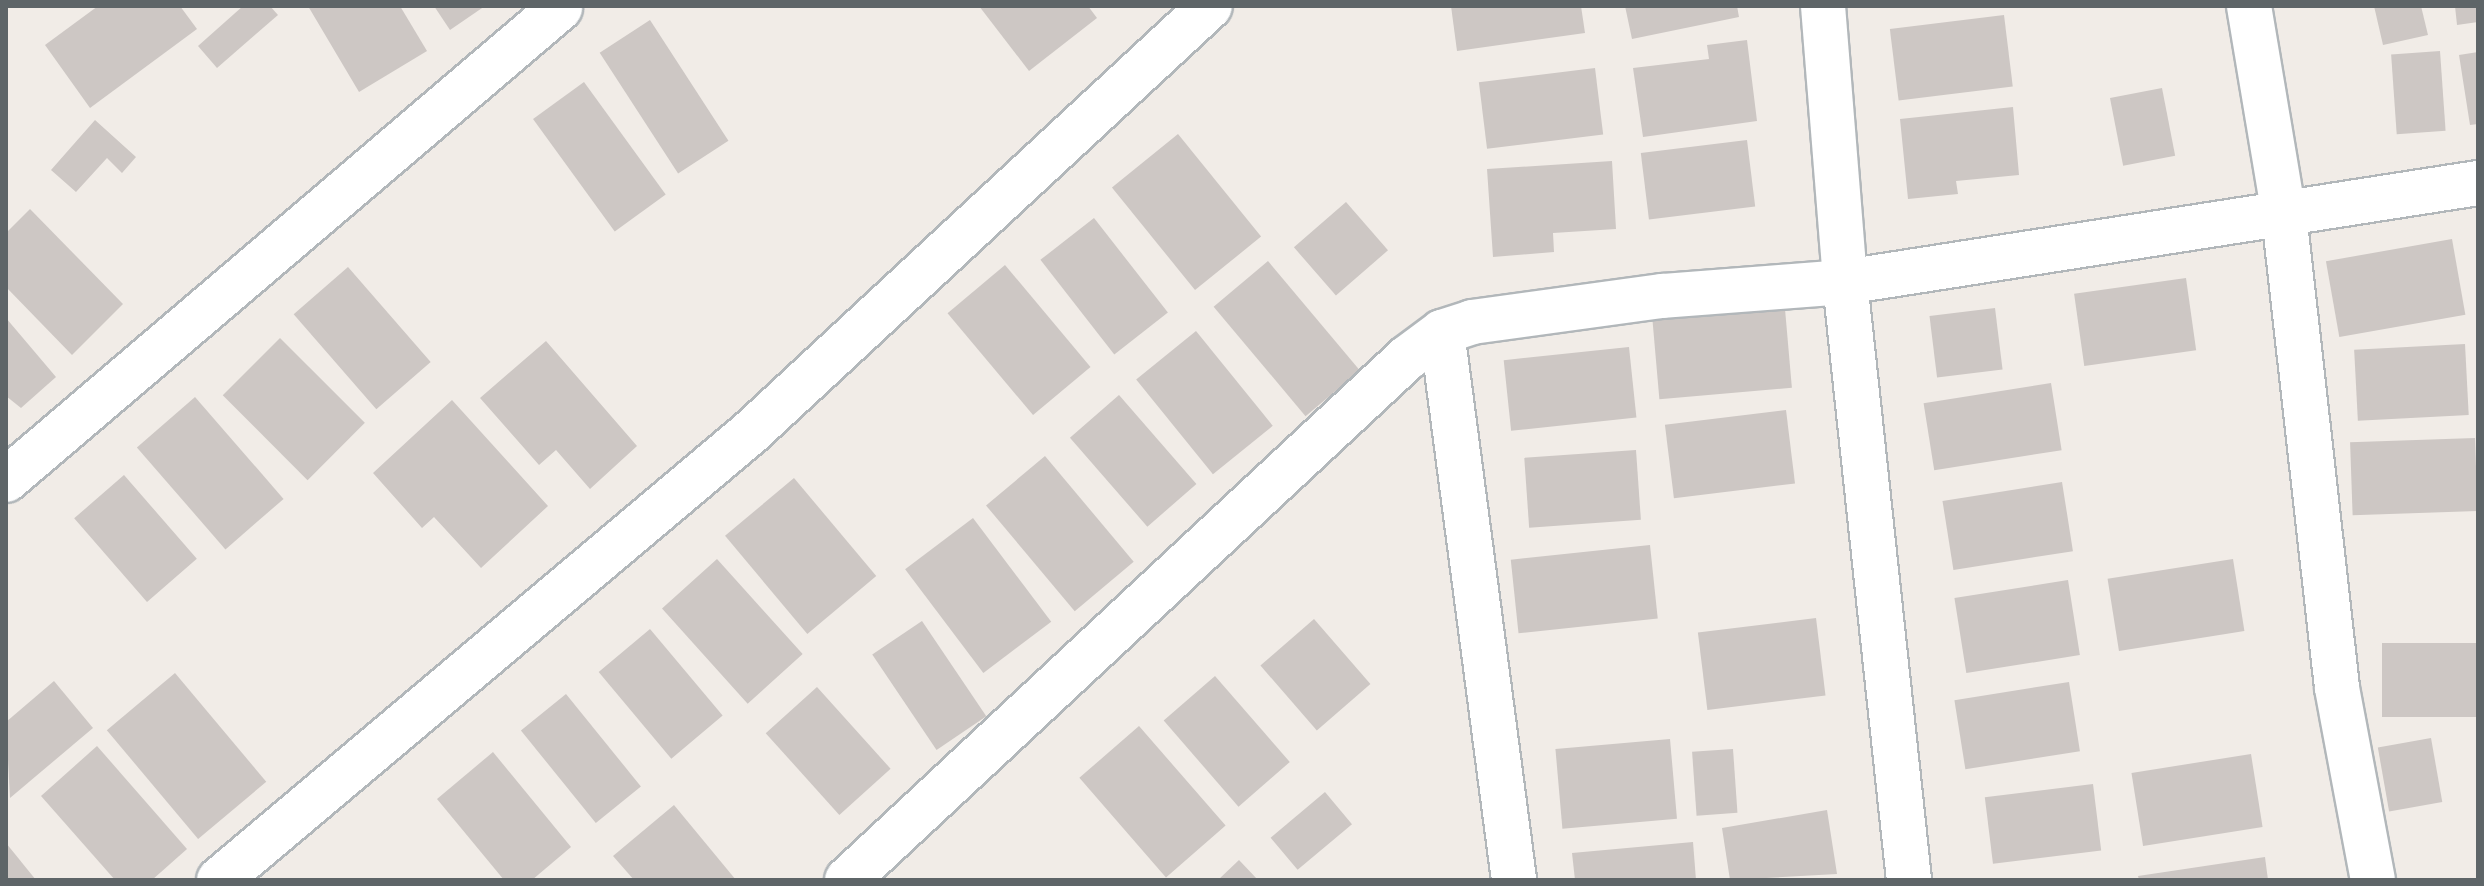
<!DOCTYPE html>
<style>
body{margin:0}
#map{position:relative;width:2484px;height:886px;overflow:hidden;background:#f1ece7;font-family:Cabin,sans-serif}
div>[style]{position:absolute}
.building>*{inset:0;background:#cdc7c4;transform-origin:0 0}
.roads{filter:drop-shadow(2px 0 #b2b7ba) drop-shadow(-2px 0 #b2b7ba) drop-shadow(0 2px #b2b7ba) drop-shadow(0 -2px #b2b7ba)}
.minor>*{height:44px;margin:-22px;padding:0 22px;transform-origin:22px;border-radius:22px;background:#fff}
span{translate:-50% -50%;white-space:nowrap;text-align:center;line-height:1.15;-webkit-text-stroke:6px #fff;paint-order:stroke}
.frame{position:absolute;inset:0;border:8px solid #5e6568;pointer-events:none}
</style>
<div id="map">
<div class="building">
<i style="clip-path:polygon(98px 6px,180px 6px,197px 29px,90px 108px,45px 45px)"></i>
<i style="clip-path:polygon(243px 6px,270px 6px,278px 15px,217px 68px,198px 46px)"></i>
<i style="clip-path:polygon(308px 6px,400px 6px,427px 51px,359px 92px)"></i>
<i style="clip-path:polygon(434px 6px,485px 6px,450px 30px)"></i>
<i style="clip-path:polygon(979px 6px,1088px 6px,1097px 18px,1029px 71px)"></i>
<i style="clip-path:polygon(1451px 6px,1581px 6px,1585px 33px,1457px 51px)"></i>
<i style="clip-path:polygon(1625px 6px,1737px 6px,1739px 17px,1632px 39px)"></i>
<i style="clip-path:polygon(2374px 6px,2421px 6px,2428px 35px,2383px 45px)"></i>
<i style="clip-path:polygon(2455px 6px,2478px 6px,2478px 22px,2457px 25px)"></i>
<i style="left:2004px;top:15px;width:72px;height:115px;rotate:83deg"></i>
<i style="left:650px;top:20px;width:144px;height:60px;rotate:57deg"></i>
<i style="clip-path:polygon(1747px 40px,1757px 121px,1643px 137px,1633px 68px,1709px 59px,1707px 45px)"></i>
<i style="left:2440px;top:51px;width:80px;height:49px;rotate:86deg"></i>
<i style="clip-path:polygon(2478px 52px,2478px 124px,2470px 125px,2459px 55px)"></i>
<i style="left:1595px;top:68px;width:67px;height:117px;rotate:83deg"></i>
<i style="left:584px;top:82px;width:139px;height:63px;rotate:54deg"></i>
<i style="left:2162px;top:88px;width:69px;height:53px;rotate:79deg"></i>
<i style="clip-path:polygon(2013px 107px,2019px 175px,1956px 181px,1958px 194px,1908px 199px,1900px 119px)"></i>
<i style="clip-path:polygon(95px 120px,136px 157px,122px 173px,107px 158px,76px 192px,51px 170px)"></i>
<i style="left:1178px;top:134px;width:132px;height:85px;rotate:51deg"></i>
<i style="left:1747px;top:140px;width:67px;height:107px;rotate:83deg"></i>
<i style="clip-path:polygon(1612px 161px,1616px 229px,1553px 233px,1554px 252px,1493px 257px,1487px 169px)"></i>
<i style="left:1346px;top:202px;width:64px;height:69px;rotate:49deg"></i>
<i style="clip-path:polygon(30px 209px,123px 304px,72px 355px,6px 287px,6px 233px)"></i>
<i style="left:1094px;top:218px;width:120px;height:68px;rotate:52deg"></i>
<i style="left:2452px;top:239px;width:77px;height:128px;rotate:80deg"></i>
<i style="left:1268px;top:261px;width:143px;height:71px;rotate:50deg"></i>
<i style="left:1005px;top:265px;width:133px;height:75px;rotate:50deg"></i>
<i style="left:348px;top:267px;width:126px;height:72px;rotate:49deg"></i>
<i style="left:2186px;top:278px;width:73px;height:113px;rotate:82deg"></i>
<i style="left:1995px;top:308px;width:62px;height:66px;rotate:83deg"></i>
<i style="left:1785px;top:309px;width:79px;height:133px;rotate:85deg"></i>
<i style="clip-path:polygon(6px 318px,56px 377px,21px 408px,6px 396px)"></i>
<i style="left:1196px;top:331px;width:122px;height:77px;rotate:51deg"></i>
<i style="left:280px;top:338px;width:120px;height:81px;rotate:45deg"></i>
<i style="clip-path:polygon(546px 341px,637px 446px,590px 489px,556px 450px,539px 465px,480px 398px)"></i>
<i style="left:2465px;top:344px;width:71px;height:111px;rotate:87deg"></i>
<i style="left:1629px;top:347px;width:71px;height:126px;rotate:84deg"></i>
<i style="left:2051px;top:383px;width:68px;height:129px;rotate:81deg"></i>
<i style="left:1119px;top:395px;width:118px;height:65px;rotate:49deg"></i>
<i style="left:195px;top:397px;width:135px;height:77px;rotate:49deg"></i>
<i style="clip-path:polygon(452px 400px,548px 506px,481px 568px,434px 517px,422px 528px,373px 473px)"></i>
<i style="left:1786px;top:410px;width:74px;height:122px;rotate:83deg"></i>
<i style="left:2475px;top:438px;width:73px;height:125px;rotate:88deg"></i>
<i style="left:1636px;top:450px;width:70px;height:112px;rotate:86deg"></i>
<i style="left:1045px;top:456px;width:138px;height:77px;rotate:50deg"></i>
<i style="left:124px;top:475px;width:111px;height:66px;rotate:49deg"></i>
<i style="left:794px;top:478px;width:128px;height:90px;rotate:50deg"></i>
<i style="left:2062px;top:482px;width:70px;height:121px;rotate:81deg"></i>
<i style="left:973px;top:518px;width:130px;height:85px;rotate:53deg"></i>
<i style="left:1650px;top:545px;width:74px;height:140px;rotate:84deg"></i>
<i style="left:717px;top:559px;width:128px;height:74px;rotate:48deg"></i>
<i style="left:2233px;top:559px;width:73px;height:127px;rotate:81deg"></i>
<i style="left:2068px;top:580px;width:76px;height:115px;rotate:81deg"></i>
<i style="left:1816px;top:618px;width:78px;height:119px;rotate:83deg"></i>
<i style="left:1314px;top:619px;width:86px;height:71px;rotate:49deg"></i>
<i style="left:922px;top:621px;width:115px;height:60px;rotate:56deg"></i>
<i style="left:650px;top:629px;width:113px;height:67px;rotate:50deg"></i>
<i style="left:2478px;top:643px;width:74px;height:96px;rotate:90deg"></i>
<i style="left:175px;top:673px;width:142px;height:89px;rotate:50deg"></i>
<i style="left:1215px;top:676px;width:114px;height:68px;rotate:49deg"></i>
<i style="clip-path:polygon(54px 681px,93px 728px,10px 798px,6px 722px)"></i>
<i style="left:2069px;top:682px;width:70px;height:116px;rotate:81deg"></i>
<i style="left:817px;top:687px;width:110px;height:69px;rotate:48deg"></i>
<i style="left:566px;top:694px;width:119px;height:58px;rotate:51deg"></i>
<i style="left:1139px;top:726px;width:132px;height:79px;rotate:49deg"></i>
<i style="left:2431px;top:738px;width:65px;height:54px;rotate:80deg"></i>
<i style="left:1670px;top:739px;width:80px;height:115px;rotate:85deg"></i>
<i style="clip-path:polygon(97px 746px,187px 849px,152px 880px,115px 880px,41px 796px)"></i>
<i style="left:1733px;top:749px;width:64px;height:41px;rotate:86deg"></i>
<i style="clip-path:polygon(493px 752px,571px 847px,532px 880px,504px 880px,437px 799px)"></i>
<i style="left:2251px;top:754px;width:74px;height:121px;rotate:81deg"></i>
<i style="left:2093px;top:784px;width:67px;height:109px;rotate:83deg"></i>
<i style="left:1325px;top:792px;width:42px;height:71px;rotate:50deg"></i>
<i style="clip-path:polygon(674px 805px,736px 880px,634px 880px,613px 856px)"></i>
<i style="clip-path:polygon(1827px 810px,1837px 874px,1730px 880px,1722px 828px)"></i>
<i style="clip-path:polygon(1693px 842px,1696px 880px,1575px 880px,1572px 853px)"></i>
<i style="clip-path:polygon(6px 843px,36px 880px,6px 880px)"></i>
<i style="clip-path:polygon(2265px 857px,2268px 880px,2139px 880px,2138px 876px)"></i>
<i style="clip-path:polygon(1239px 860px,1258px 880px,1218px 880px)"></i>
</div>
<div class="roads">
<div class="minor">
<i style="left:1823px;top:6px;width:277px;rotate:85.4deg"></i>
<i style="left:1845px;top:282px;width:601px;rotate:83.89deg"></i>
<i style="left:2249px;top:6px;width:212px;rotate:80.5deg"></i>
<i style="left:2284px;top:215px;width:476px;rotate:83.6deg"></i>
<i style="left:2337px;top:688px;width:195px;rotate:79.4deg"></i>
<i style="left:1442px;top:332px;width:553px;rotate:82.51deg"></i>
<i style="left:6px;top:480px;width:728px;rotate:-40.43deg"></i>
<i style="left:219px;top:880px;width:696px;rotate:-40.1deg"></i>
<i style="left:751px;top:432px;width:626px;rotate:-42.86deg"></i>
<i style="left:847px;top:880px;width:766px;rotate:-42.99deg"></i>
<i style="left:1407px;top:358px;width:44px;rotate:-36.6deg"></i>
<i style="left:1442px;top:332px;width:32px;rotate:-18deg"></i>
<i style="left:1472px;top:322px;width:193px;rotate:-7.8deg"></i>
<i style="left:1663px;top:296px;width:183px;rotate:-4.4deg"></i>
<i style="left:1845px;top:282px;width:641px;rotate:-8.89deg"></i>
</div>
</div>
<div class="frame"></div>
</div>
